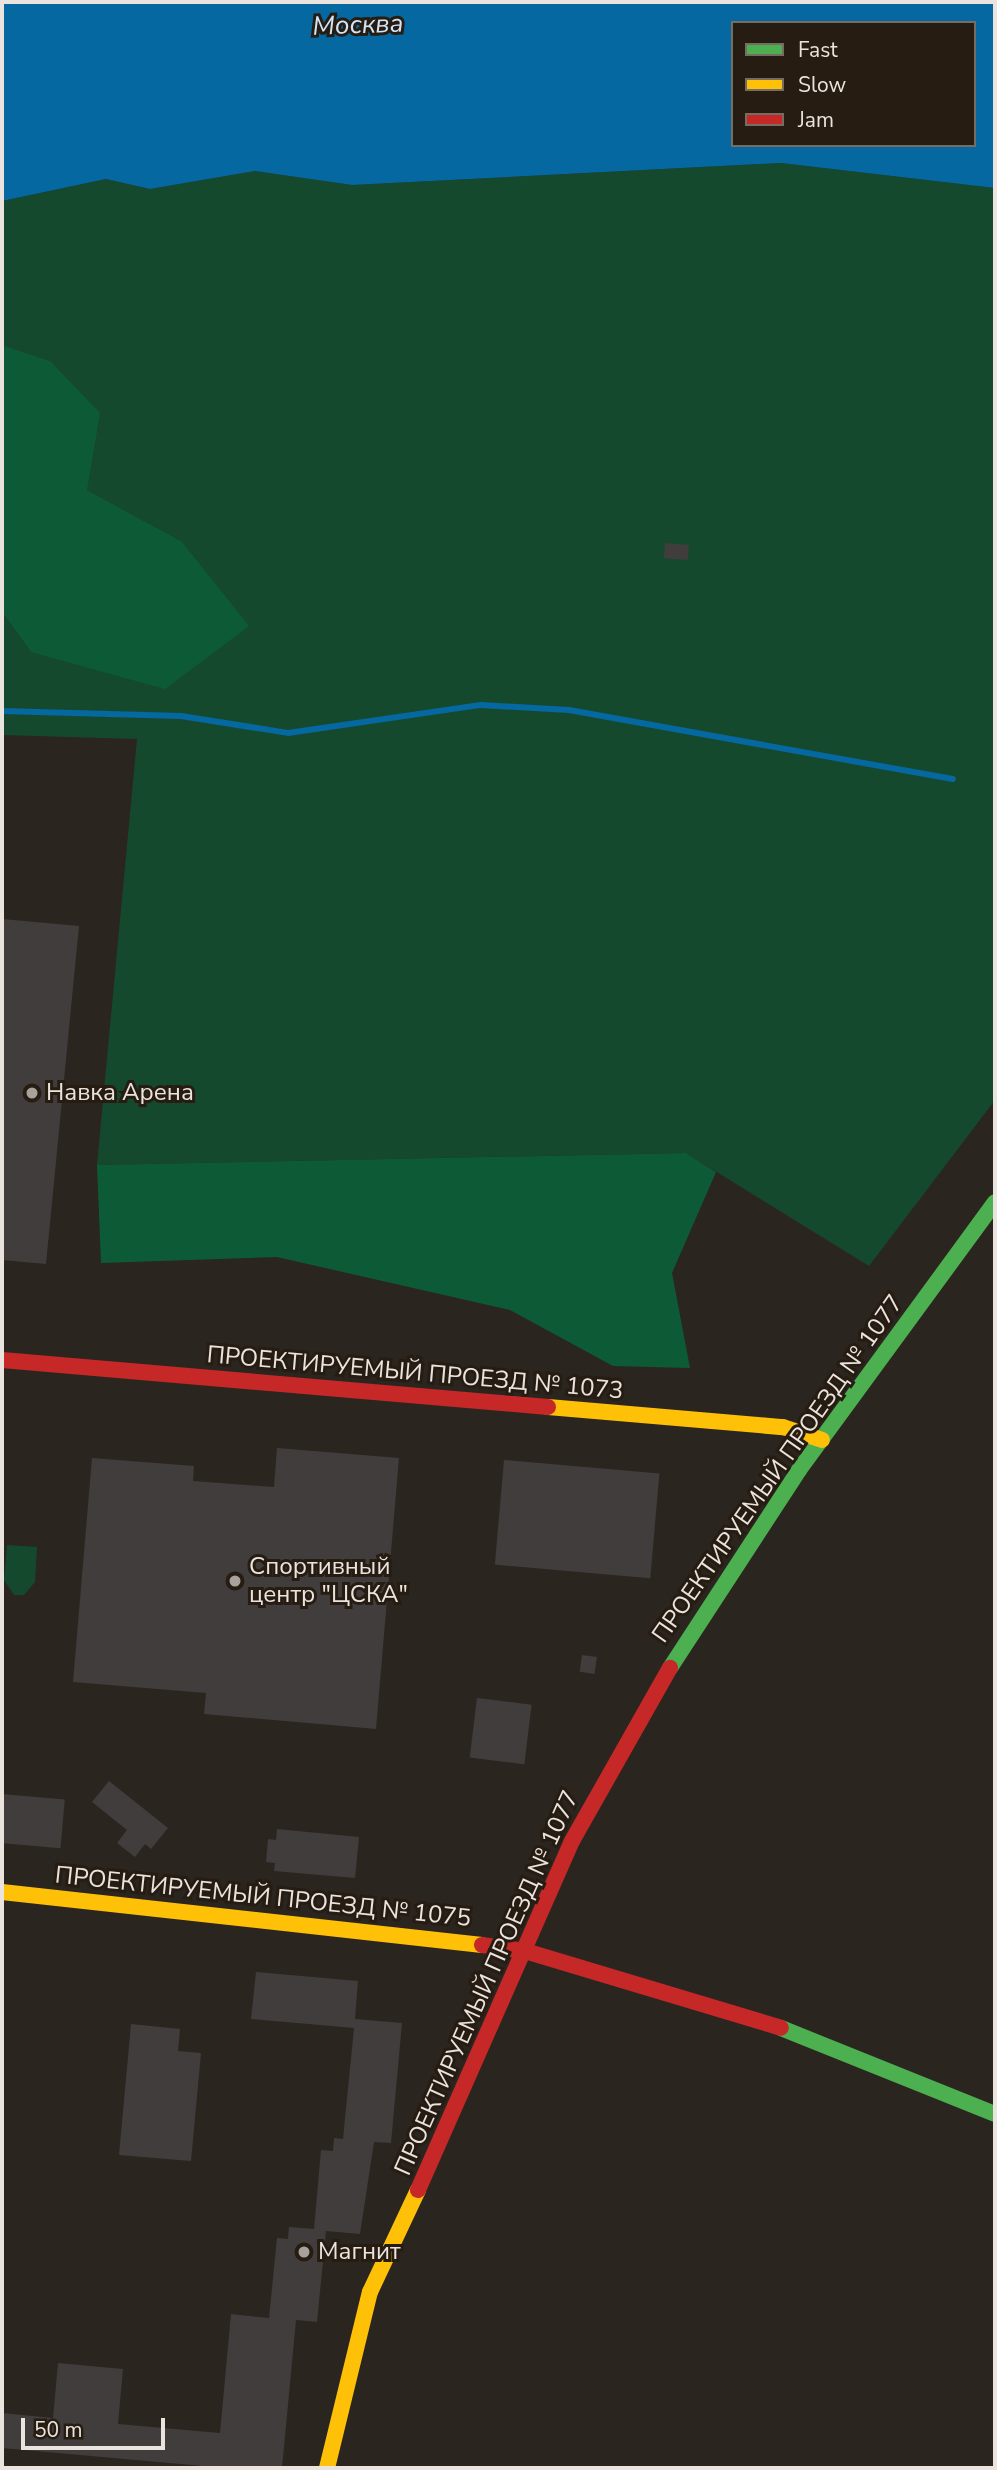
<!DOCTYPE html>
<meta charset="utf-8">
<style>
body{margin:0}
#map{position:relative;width:997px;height:2470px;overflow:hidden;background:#2b2520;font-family:"Nunito Sans",sans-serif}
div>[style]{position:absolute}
.green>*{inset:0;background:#15492e}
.forest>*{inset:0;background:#0d5b36}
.water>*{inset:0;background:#0568a1}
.stream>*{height:6px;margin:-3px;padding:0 3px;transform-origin:3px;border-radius:3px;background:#0568a1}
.building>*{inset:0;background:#413d3d;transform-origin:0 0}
.fast>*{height:16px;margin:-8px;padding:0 8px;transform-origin:8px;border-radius:8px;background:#4caf50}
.slow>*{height:16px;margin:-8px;padding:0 8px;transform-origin:8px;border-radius:8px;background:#ffc107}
.jam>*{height:16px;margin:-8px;padding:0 8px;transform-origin:8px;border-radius:8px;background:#c62828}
.dots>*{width:19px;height:19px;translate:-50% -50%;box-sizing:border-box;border:4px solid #261c12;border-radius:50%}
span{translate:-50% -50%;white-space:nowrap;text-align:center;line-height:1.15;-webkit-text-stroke:6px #261c12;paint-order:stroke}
.poi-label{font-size:24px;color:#ebe4de}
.left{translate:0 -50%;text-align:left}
.street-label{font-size:24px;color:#ebe4de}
.water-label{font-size:26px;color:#d1e5f6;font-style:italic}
.frame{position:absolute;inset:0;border:4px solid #ebe4de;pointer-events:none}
.legend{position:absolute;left:731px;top:21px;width:245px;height:126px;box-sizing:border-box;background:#261c12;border:2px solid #756c64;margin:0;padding:9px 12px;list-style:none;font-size:21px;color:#ebe4de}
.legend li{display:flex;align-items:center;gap:14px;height:35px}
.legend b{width:35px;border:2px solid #756c64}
.scale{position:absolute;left:21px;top:2418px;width:144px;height:32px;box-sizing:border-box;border:4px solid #ebe4de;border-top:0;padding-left:9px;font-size:21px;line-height:24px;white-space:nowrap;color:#ebe4de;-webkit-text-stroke:5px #261c12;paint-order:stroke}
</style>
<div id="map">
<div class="green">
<i style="clip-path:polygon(781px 163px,995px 188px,995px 1100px,869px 1266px,686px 1153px,97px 1165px,137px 739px,2px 735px,2px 612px,31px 652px,181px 541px,87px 490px,50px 361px,2px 345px,2px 201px,106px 179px,150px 189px,255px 171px,352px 185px)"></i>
<i style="clip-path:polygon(7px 1545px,37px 1547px,35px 1582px,24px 1595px,14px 1595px,4px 1580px)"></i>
</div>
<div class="forest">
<i style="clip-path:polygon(2px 345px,50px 361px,100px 413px,87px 490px,181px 541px,249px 626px,165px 689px,31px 652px,2px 612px)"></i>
<i style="clip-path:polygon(686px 1153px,716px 1172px,672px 1273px,690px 1368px,613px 1366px,510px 1310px,277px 1257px,101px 1263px,97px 1165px)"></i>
</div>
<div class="water">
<i style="clip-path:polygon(evenodd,2px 2px,995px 2px,995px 188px,781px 163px,352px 185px,255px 171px,150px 189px,106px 179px,2px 201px,2px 2px,733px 23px,974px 23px,974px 145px,733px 145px,733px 23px)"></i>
</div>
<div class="stream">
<i style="left:2px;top:711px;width:179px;rotate:1.6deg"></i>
<i style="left:181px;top:716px;width:108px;rotate:9deg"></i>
<i style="left:288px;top:733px;width:195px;rotate:-8.3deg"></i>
<i style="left:481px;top:705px;width:88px;rotate:3.3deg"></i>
<i style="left:569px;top:710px;width:390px;rotate:10.2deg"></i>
</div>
<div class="building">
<i style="left:665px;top:543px;width:24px;height:15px;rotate:5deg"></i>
<i style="clip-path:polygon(2px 919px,79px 926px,46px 1264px,2px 1260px)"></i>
<i style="clip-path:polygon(277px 1448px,399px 1458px,376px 1729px,204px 1714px,206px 1693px,73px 1682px,92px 1458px,194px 1466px,193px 1481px,274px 1487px)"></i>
<i style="left:504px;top:1460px;width:156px;height:105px;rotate:5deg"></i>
<i style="left:582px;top:1655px;width:15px;height:17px;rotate:8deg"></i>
<i style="left:477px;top:1698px;width:55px;height:60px;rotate:7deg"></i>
<i style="clip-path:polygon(109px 1781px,168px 1828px,151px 1849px,145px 1844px,135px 1857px,117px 1843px,127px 1830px,92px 1802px)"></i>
<i style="left:2px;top:1794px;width:63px;height:49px;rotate:5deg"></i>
<i style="clip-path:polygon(277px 1829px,359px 1837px,355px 1878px,274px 1871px,275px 1863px,266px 1862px,268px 1839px,276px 1840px)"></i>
<i style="clip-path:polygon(256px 1972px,358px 1981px,355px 2019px,402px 2023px,391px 2143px,374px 2142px,360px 2234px,326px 2231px,317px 2322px,296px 2320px,282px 2468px,225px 2468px,2px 2448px,2px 2413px,53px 2418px,58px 2363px,123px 2369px,118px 2424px,220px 2433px,231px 2314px,269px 2318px,277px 2238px,288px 2239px,289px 2227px,314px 2229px,321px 2150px,333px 2151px,334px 2138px,343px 2139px,354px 2028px,251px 2019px)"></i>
<i style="clip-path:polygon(131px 2024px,180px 2029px,178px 2051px,201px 2053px,191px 2161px,119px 2155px)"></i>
</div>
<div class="fast">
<i style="left:670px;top:1668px;width:236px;rotate:-56.9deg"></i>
<i style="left:799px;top:1470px;width:332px;rotate:-53.8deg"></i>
<i style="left:781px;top:2028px;width:231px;rotate:21.9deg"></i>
</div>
<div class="slow">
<i style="left:548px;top:1407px;width:236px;rotate:4.9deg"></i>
<i style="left:783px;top:1427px;width:41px;rotate:18.4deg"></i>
<i style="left:2px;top:1892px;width:483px;rotate:6.3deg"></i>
<i style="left:327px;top:2468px;width:181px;rotate:-76.3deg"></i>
<i style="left:370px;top:2292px;width:113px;rotate:-64.8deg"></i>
</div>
<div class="jam">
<i style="left:2px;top:1360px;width:548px;rotate:4.92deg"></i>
<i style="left:482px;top:1945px;width:43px;rotate:7.9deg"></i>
<i style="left:525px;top:1951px;width:267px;rotate:16.7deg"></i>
<i style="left:418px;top:2190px;width:381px;rotate:-66.2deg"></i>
<i style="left:572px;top:1841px;width:199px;rotate:-60.5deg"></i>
</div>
<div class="dots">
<i style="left:32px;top:1093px;background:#a8a19c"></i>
<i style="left:235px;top:1581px;background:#a8a19c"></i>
<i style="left:304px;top:2252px;background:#a8a19c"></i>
</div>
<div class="poi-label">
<span class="left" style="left:46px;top:1093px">Навка Арена</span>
<span class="left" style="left:249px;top:1581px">Спортивный<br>центр "ЦСКА"</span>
<span class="left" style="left:318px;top:2252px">Магнит</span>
</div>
<div class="street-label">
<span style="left:415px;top:1373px;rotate:5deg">ПРОЕКТИРУЕМЫЙ ПРОЕЗД № 1073</span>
<span style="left:778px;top:1469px;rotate:-55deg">ПРОЕКТИРУЕМЫЙ ПРОЕЗД № 1077</span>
<span style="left:263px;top:1897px;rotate:6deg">ПРОЕКТИРУЕМЫЙ ПРОЕЗД № 1075</span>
<span style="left:487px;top:1983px;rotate:-66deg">ПРОЕКТИРУЕМЫЙ ПРОЕЗД № 1077</span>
</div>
<div class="water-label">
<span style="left:358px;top:25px;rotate:-2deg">Москва</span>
</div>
<div class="frame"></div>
<ul class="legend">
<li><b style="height:9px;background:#4caf50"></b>Fast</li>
<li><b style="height:9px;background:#ffc107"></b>Slow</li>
<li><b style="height:9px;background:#c62828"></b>Jam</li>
</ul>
<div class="scale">50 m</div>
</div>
